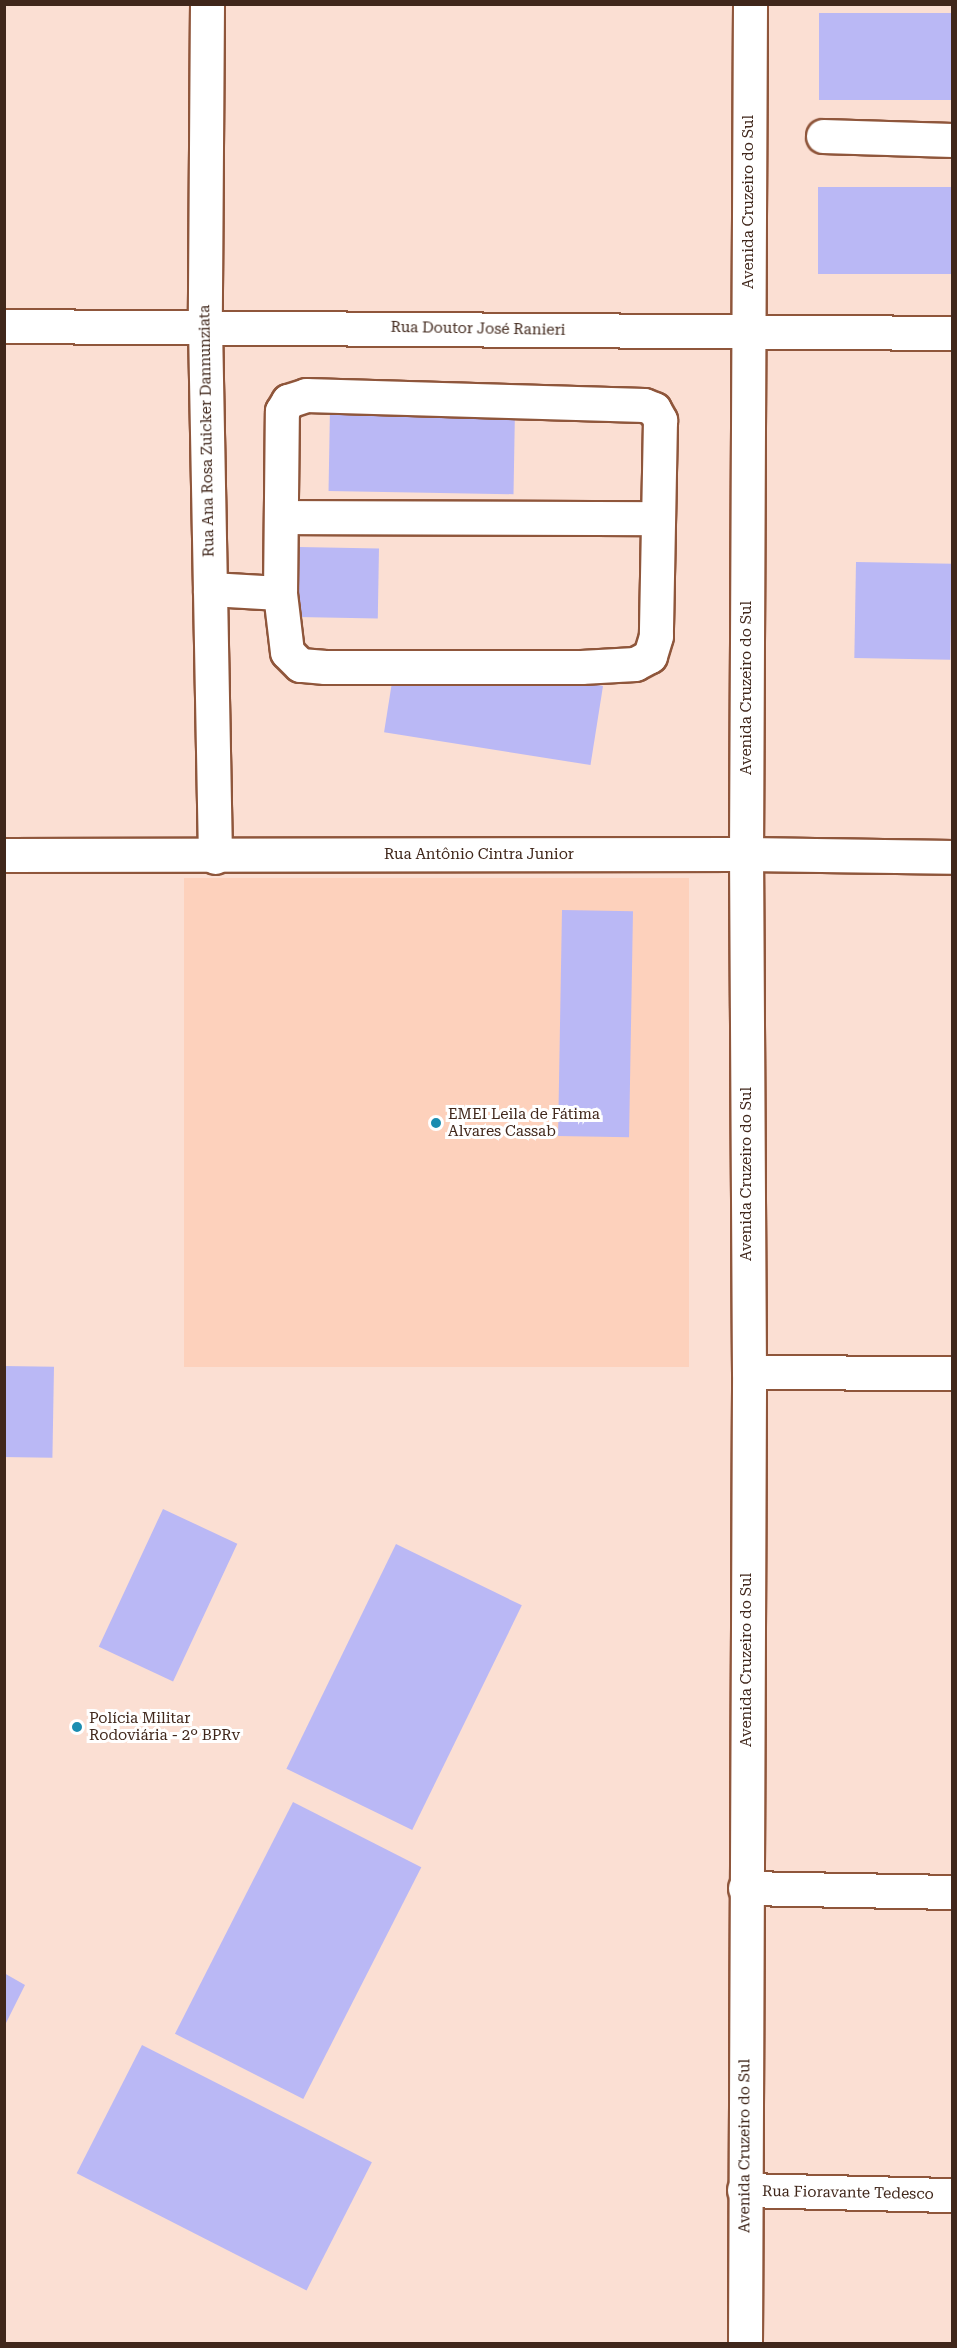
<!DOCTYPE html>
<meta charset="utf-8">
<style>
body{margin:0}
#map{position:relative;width:957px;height:2348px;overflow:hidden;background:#fbdfd3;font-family:"Roboto Serif",serif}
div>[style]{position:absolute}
.built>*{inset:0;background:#fdd1bc;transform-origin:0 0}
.building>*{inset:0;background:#bab8f5;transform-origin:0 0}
.roads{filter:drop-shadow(2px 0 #8f563b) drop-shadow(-2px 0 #8f563b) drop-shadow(0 2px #8f563b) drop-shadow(0 -2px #8f563b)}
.minor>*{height:33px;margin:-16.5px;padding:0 16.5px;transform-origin:16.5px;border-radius:16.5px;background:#fff}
.dots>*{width:16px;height:16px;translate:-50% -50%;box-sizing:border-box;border:3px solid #fff;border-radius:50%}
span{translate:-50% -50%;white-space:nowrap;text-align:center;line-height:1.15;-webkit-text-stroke:6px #fff;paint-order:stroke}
.street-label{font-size:15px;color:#40271b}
.poi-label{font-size:15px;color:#40271b}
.left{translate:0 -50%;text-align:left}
.frame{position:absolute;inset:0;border:6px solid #40271b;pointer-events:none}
</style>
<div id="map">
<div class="built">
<i style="left:184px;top:878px;width:505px;height:489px"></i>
</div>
<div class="building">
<i style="left:819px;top:13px;width:133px;height:87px"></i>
<i style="left:818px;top:187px;width:134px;height:87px"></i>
<i style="left:330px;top:407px;width:185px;height:84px;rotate:1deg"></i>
<i style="left:299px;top:547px;width:80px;height:70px;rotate:1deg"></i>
<i style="left:856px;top:562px;width:96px;height:96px;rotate:1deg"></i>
<i style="left:603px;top:686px;width:80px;height:209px;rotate:99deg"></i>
<i style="left:562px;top:910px;width:71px;height:226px;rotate:1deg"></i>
<i style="left:4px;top:1366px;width:50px;height:91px;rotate:1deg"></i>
<i style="left:163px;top:1509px;width:82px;height:152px;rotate:25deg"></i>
<i style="left:396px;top:1544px;width:140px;height:250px;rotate:26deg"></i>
<i style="left:293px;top:1802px;width:144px;height:260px;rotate:27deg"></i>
<i style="clip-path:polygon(4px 1973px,25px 1985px,4px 2027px)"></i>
<i style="left:142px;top:2045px;width:258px;height:144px;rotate:27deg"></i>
</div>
<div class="roads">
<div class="minor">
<i style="left:207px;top:4px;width:322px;rotate:90.4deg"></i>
<i style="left:205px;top:326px;width:531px;rotate:88.92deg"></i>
<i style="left:823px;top:136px;width:129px;rotate:1.8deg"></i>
<i style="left:4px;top:326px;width:948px;rotate:0.42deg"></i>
<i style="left:306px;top:395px;width:338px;rotate:1.7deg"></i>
<i style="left:644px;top:405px;width:11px;rotate:22deg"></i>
<i style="left:654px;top:409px;width:13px;rotate:61deg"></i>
<i style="left:660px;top:420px;width:216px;rotate:91.1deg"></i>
<i style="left:656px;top:636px;width:21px;rotate:107deg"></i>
<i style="left:650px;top:656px;width:17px;rotate:152deg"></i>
<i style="left:635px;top:664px;width:54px;rotate:176.8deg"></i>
<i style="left:581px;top:667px;width:256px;rotate:180deg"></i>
<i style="left:325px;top:667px;width:25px;rotate:-175deg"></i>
<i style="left:300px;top:665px;width:18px;rotate:-135deg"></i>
<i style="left:287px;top:652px;width:59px;rotate:-96.8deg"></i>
<i style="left:280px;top:593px;width:182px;rotate:-89.4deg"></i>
<i style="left:282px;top:411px;width:12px;rotate:-59deg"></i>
<i style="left:288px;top:401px;width:19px;rotate:-18deg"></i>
<i style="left:282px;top:517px;width:376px;rotate:0.2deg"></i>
<i style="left:210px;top:589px;width:70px;rotate:3.3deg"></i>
<i style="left:4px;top:855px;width:742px;rotate:-0.08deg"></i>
<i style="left:746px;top:854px;width:206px;rotate:0.8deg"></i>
<i style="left:749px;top:1372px;width:203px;rotate:0.3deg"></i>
<i style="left:745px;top:1888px;width:207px;rotate:1.1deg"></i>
<i style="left:744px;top:2190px;width:208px;rotate:1.4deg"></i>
<i style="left:745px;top:2344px;width:972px;rotate:-89.76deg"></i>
<i style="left:749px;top:1372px;width:518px;rotate:-90.33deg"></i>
<i style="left:746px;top:854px;width:850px;rotate:-89.73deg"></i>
</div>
</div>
<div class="dots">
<i style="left:436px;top:1123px;background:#1a8cb0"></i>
<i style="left:77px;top:1727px;background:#1a8cb0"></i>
</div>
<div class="street-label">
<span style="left:749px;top:202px;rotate:-90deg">Avenida Cruzeiro do Sul</span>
<span style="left:478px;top:329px;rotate:1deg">Rua Doutor José Ranieri</span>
<span style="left:207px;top:431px;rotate:-91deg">Rua Ana Rosa Zuicker Dannunziata</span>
<span style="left:747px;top:688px;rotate:-90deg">Avenida Cruzeiro do Sul</span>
<span style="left:479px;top:855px">Rua Antônio Cintra Junior</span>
<span style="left:747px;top:1174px;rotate:-90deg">Avenida Cruzeiro do Sul</span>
<span style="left:747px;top:1660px;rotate:-90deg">Avenida Cruzeiro do Sul</span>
<span style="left:745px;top:2146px;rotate:-90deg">Avenida Cruzeiro do Sul</span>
<span style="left:848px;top:2193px;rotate:1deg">Rua Fioravante Tedesco</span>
</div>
<div class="poi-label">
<span class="left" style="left:448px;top:1123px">EMEI Leila de Fátima<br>Alvares Cassab</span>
<span class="left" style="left:89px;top:1727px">Polícia Militar<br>Rodoviária - 2º BPRv</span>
</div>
<div class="frame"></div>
</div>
